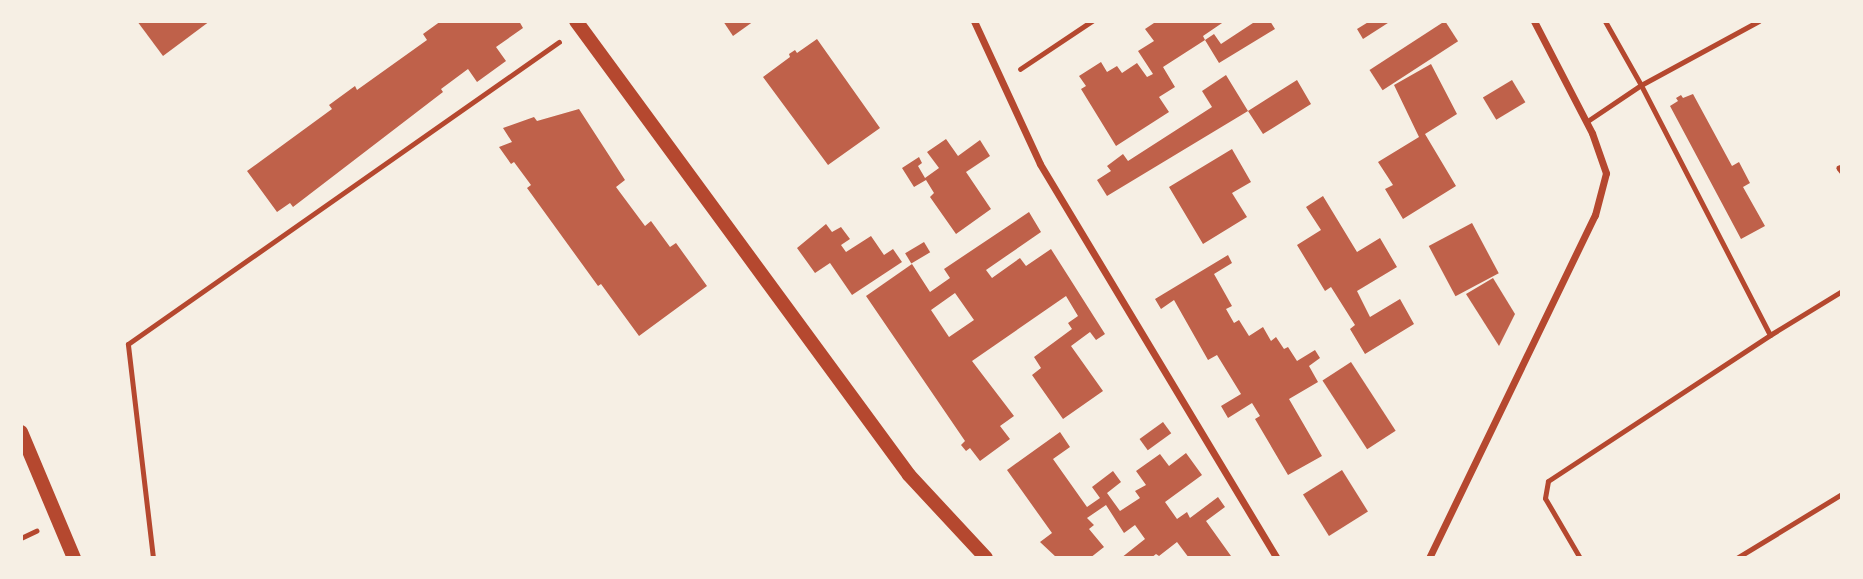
<!DOCTYPE html>
<style>
body{margin:0}
#map{position:relative;width:1863px;height:579px;overflow:hidden;background:#f6efe4;font-family:"Roboto Condensed",sans-serif}
div>[style]{position:absolute}
.building>*{inset:0;background:#bf614a;transform-origin:0 0}
.path>*{height:4.5px;margin:-2.25px;padding:0 2.25px;transform-origin:2.25px;border-radius:2.25px;background:#b5482f}
.service>*{height:5px;margin:-2.5px;padding:0 2.5px;transform-origin:2.5px;border-radius:2.5px;background:#b5482f}
.minor>*{height:7px;margin:-3.5px;padding:0 3.5px;transform-origin:3.5px;border-radius:3.5px;background:#b5482f}
.secondary>*{height:14px;margin:-7px;padding:0 7px;transform-origin:7px;border-radius:7px;background:#b5482f}
span{translate:-50% -50%;white-space:nowrap;text-align:center;line-height:1.15;-webkit-text-stroke:7px #f6efe4;paint-order:stroke}
.frame{position:absolute;inset:0;border:23px solid #f6efe4;pointer-events:none}
</style>
<div id="map">
<div class="building">
<i style="clip-path:polygon(137px 21px,210px 21px,163px 56px)"></i>
<i style="clip-path:polygon(441px 21px,519px 21px,523px 28px,496px 47px,506px 61px,477px 82px,468px 69px,441px 89px,443px 92px,293px 207px,290px 203px,277px 212px,247px 171px,332px 109px,329px 105px,355px 86px,357px 90px,427px 40px,423px 34px)"></i>
<i style="clip-path:polygon(723px 21px,754px 21px,733px 36px)"></i>
<i style="clip-path:polygon(1157px 21px,1225px 21px,1203px 36px,1205px 40px,1163px 67px,1175px 87px,1159px 97px,1169px 112px,1116px 146px,1081px 89px,1086px 86px,1079px 76px,1101px 62px,1107px 72px,1117px 66px,1122px 73px,1137px 63px,1147px 77px,1153px 74px,1138px 51px,1154px 41px,1145px 29px)"></i>
<i style="clip-path:polygon(1256px 21px,1270px 21px,1275px 29px,1219px 63px,1205px 40px,1214px 34px,1221px 44px)"></i>
<i style="clip-path:polygon(1370px 21px,1391px 21px,1363px 39px,1357px 29px)"></i>
<i style="left:1445px;top:21px;width:24px;height:90px;rotate:57deg"></i>
<i style="clip-path:polygon(817px 39px,880px 128px,828px 165px,763px 77px,790px 57px,789px 54px,795px 50px,797px 53px)"></i>
<i style="clip-path:polygon(1431px 64px,1457px 114px,1425px 134px,1456px 186px,1403px 219px,1385px 189px,1393px 185px,1378px 162px,1419px 137px,1394px 85px)"></i>
<i style="clip-path:polygon(1226px 75px,1248px 111px,1297px 80px,1311px 104px,1263px 134px,1248px 111px,1107px 196px,1097px 180px,1111px 171px,1107px 166px,1123px 154px,1128px 161px,1212px 107px,1202px 91px)"></i>
<i style="left:1512px;top:80px;width:26px;height:34px;rotate:59deg"></i>
<i style="clip-path:polygon(1693px 94px,1732px 166px,1739px 162px,1750px 183px,1743px 187px,1765px 226px,1741px 239px,1670px 106px,1678px 101px,1676px 98px,1681px 95px,1683px 98px)"></i>
<i style="clip-path:polygon(579px 109px,625px 180px,616px 187px,645px 226px,651px 221px,670px 247px,676px 243px,707px 286px,639px 336px,601px 284px,598px 286px,527px 188px,531px 185px,514px 162px,511px 164px,499px 147px,512px 142px,503px 128px,534px 117px,537px 121px)"></i>
<i style="clip-path:polygon(946px 139px,958px 156px,980px 140px,990px 156px,966px 172px,991px 209px,956px 234px,930px 197px,934px 193px,926px 180px,914px 187px,902px 168px,919px 157px,922px 163px,918px 166px,925px 178px,939px 168px,927px 152px)"></i>
<i style="clip-path:polygon(1232px 149px,1251px 182px,1232px 193px,1247px 217px,1203px 244px,1169px 187px)"></i>
<i style="clip-path:polygon(1323px 196px,1357px 252px,1380px 238px,1397px 267px,1357px 291px,1370px 317px,1400px 299px,1414px 324px,1365px 354px,1350px 329px,1355px 325px,1331px 287px,1325px 291px,1297px 245px,1321px 230px,1306px 207px)"></i>
<i style="clip-path:polygon(evenodd,1029px 212px,1041px 232px,986px 270px,992px 278px,1020px 258px,1026px 266px,1051px 249px,1105px 334px,1096px 340px,1090px 332px,1071px 346px,1103px 391px,1063px 419px,1032px 375px,1041px 368px,1034px 357px,1072px 329px,1068px 323px,1078px 316px,1066px 296px,972px 361px,1014px 416px,1000px 426px,1010px 439px,980px 461px,970px 448px,966px 451px,961px 445px,965px 441px,866px 296px,912px 264px,930px 292px,950px 278px,944px 269px,1029px 212px,955px 293px,974px 320px,949px 337px,931px 310px,955px 293px)"></i>
<i style="left:1472px;top:223px;width:57px;height:49px;rotate:62deg"></i>
<i style="clip-path:polygon(826px 224px,832px 232px,841px 227px,850px 239px,841px 245px,846px 252px,871px 236px,884px 255px,893px 249px,902px 262px,852px 295px,830px 263px,815px 273px,797px 248px)"></i>
<i style="left:924px;top:242px;width:12px;height:22px;rotate:59deg"></i>
<i style="clip-path:polygon(1228px 255px,1232px 263px,1214px 274px,1232px 306px,1226px 309px,1234px 323px,1239px 320px,1249px 336px,1263px 327px,1271px 341px,1276px 337px,1284px 349px,1288px 347px,1297px 361px,1315px 350px,1320px 358px,1309px 366px,1318px 382px,1289px 399px,1322px 456px,1288px 475px,1255px 419px,1260px 416px,1252px 403px,1228px 418px,1221px 406px,1241px 394px,1217px 355px,1208px 360px,1174px 300px,1161px 309px,1155px 299px)"></i>
<i style="clip-path:polygon(1493px 278px,1515px 314px,1499px 346px,1466px 294px)"></i>
<i style="left:1351px;top:362px;width:82px;height:34px;rotate:57deg"></i>
<i style="left:1163px;top:422px;width:14px;height:29px;rotate:54deg"></i>
<i style="clip-path:polygon(1060px 432px,1070px 447px,1053px 459px,1087px 507px,1100px 498px,1092px 487px,1113px 471px,1121px 482px,1107px 493px,1120px 511px,1140px 498px,1135px 491px,1146px 485px,1136px 471px,1160px 454px,1169px 466px,1186px 453px,1202px 475px,1165px 502px,1177px 519px,1187px 512px,1190px 518px,1218px 497px,1225px 507px,1206px 521px,1231px 556px,1189px 558px,1177px 542px,1159px 556px,1156px 554px,1151px 558px,1121px 558px,1145px 539px,1135px 525px,1124px 533px,1106px 505px,1087px 518px,1094px 525px,1089px 529px,1104px 547px,1090px 558px,1057px 558px,1040px 542px,1052px 533px,1007px 470px)"></i>
<i style="left:1342px;top:470px;width:49px;height:46px;rotate:58deg"></i>
</div>
<div class="path">
<i style="left:1020px;top:69px;width:87px;rotate:-33.7deg"></i>
<i style="left:1842px;top:167px;width:3px;rotate:162deg"></i>
<i style="left:1839px;top:168px;width:5px;rotate:53deg"></i>
<i style="left:21px;top:538px;width:17px;rotate:-25deg"></i>
<i style="left:153px;top:558px;width:215px;rotate:-96.7deg"></i>
<i style="left:128px;top:344px;width:526px;rotate:-35.02deg"></i>
<i style="left:1737px;top:558px;width:123px;rotate:-31.4deg"></i>
</div>
<div class="service">
<i style="left:1586px;top:122px;width:66px;rotate:-33.9deg"></i>
<i style="left:1641px;top:85px;width:73px;rotate:-119.4deg"></i>
<i style="left:1770px;top:335px;width:84px;rotate:-31.4deg"></i>
<i style="left:1580px;top:558px;width:69px;rotate:-120.3deg"></i>
<i style="left:1545px;top:498px;width:17px;rotate:-80deg"></i>
<i style="left:1548px;top:481px;width:266px;rotate:-33.3deg"></i>
<i style="left:1770px;top:335px;width:281px;rotate:-117.3deg"></i>
<i style="left:1641px;top:85px;width:134px;rotate:-28.5deg"></i>
</div>
<div class="minor">
<i style="left:974px;top:21px;width:157px;rotate:65.2deg"></i>
<i style="left:1040px;top:164px;width:460px;rotate:59deg"></i>
<i style="left:1429px;top:558px;width:381px;rotate:-64.2deg"></i>
<i style="left:1595px;top:215px;width:43px;rotate:-75.3deg"></i>
<i style="left:1606px;top:173px;width:42px;rotate:-109.3deg"></i>
<i style="left:1592px;top:133px;width:126px;rotate:-117.4deg"></i>
</div>
<div class="secondary">
<i style="left:576px;top:21px;width:563px;rotate:53.74deg"></i>
<i style="left:909px;top:475px;width:113px;rotate:47.1deg"></i>
<i style="left:21px;top:432px;width:137px;rotate:67.2deg"></i>
</div>
<div class="frame"></div>
</div>
